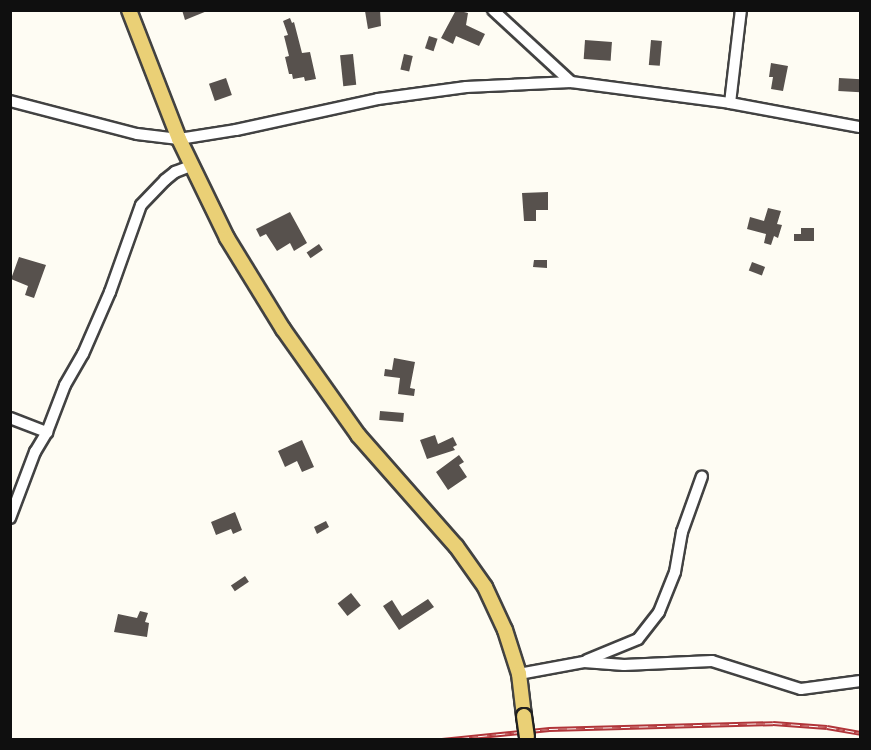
<!DOCTYPE html>
<style>
body{margin:0}
#map{position:relative;width:871px;height:750px;overflow:hidden;background:#fefcf3;font-family:"Times New Roman",serif}
div>[style]{position:absolute}
.building>*{inset:0;background:#57514d;transform-origin:0 0}
.roads{filter:drop-shadow(2px 0 #424242) drop-shadow(-2px 0 #424242) drop-shadow(0 2px #424242) drop-shadow(0 -2px #424242)}
.minor>*{height:10px;margin:-5px;padding:0 5px;transform-origin:5px;border-radius:5px;background:#fff}
.major>*{height:14px;margin:-7px;padding:0 7px;transform-origin:7px;border-radius:7px;background:#ead076}
.rail>*{height:5px;margin-top:-2.5px;transform-origin:0;background:repeating-linear-gradient(90deg,#fff 0 9px,#b13539 0 18px);box-sizing:border-box;border-block:2px solid #b13539}
.bridges{filter:drop-shadow(2px 0 #202020) drop-shadow(-2px 0 #202020) drop-shadow(0 2px #202020) drop-shadow(0 -2px #202020)}
.major-bridge>*{height:14px;margin:-7px;padding:0 7px;transform-origin:7px;border-radius:7px;background:#ead076}
span{translate:-50% -50%;white-space:nowrap;text-align:center;line-height:1.15;-webkit-text-stroke:6px #fff;paint-order:stroke}
.frame{position:absolute;inset:0;border:12px solid #0f0f0f;pointer-events:none}
</style>
<div id="map">
<div class="building">
<i style="clip-path:polygon(182px 10px,207px 10px,207px 11px,185px 20px)"></i>
<i style="clip-path:polygon(380px 10px,381px 26px,368px 29px,365px 11px)"></i>
<i style="clip-path:polygon(456px 10px,468px 13px,466px 25px,485px 34px,479px 46px,456px 36px,453px 44px,441px 38px)"></i>
<i style="clip-path:polygon(290px 18px,292px 23px,294px 22px,302px 53px,310px 52px,316px 79px,305px 81px,304px 77px,293px 79px,292px 74px,289px 74px,285px 57px,289px 56px,284px 36px,288px 35px,283px 21px)"></i>
<i style="left:429px;top:36px;width:9px;height:13px;rotate:18deg"></i>
<i style="left:585px;top:40px;width:27px;height:19px;rotate:4deg"></i>
<i style="left:651px;top:40px;width:11px;height:25px;rotate:5deg"></i>
<i style="left:353px;top:54px;width:31px;height:13px;rotate:84deg"></i>
<i style="left:404px;top:54px;width:9px;height:16px;rotate:13deg"></i>
<i style="clip-path:polygon(771px 63px,788px 66px,783px 91px,771px 89px,773px 77px,769px 77px)"></i>
<i style="left:226px;top:78px;width:18px;height:18px;rotate:71deg"></i>
<i style="left:839px;top:78px;width:22px;height:13px;rotate:3deg"></i>
<i style="clip-path:polygon(548px 192px,548px 210px,536px 210px,536px 221px,524px 221px,522px 193px)"></i>
<i style="clip-path:polygon(768px 208px,781px 211px,777px 224px,782px 225px,778px 238px,774px 236px,771px 245px,764px 243px,766px 234px,747px 229px,750px 217px,764px 221px)"></i>
<i style="clip-path:polygon(290px 212px,307px 243px,294px 251px,290px 243px,277px 251px,266px 234px,260px 237px,256px 229px)"></i>
<i style="clip-path:polygon(801px 228px,814px 228px,814px 241px,794px 241px,794px 234px,801px 234px)"></i>
<i style="left:319px;top:244px;width:7px;height:15px;rotate:56deg"></i>
<i style="clip-path:polygon(19px 257px,46px 265px,34px 298px,25px 295px,28px 286px,11px 279px)"></i>
<i style="clip-path:polygon(534px 260px,547px 260px,547px 268px,533px 267px)"></i>
<i style="left:752px;top:262px;width:14px;height:9px;rotate:21deg"></i>
<i style="clip-path:polygon(394px 358px,415px 362px,410px 388px,415px 389px,414px 396px,398px 394px,400px 378px,384px 376px,385px 369px,392px 370px)"></i>
<i style="left:380px;top:411px;width:24px;height:9px;rotate:5deg"></i>
<i style="clip-path:polygon(435px 435px,438px 444px,453px 437px,457px 445px,453px 447px,455px 450px,427px 459px,420px 440px)"></i>
<i style="clip-path:polygon(302px 440px,314px 467px,302px 472px,297px 461px,285px 467px,278px 451px)"></i>
<i style="clip-path:polygon(459px 455px,464px 462px,459px 465px,467px 477px,448px 490px,436px 472px)"></i>
<i style="clip-path:polygon(235px 512px,242px 530px,233px 534px,231px 529px,216px 535px,211px 522px)"></i>
<i style="clip-path:polygon(326px 521px,329px 527px,317px 534px,314px 527px)"></i>
<i style="left:245px;top:576px;width:7px;height:17px;rotate:56deg"></i>
<i style="left:351px;top:593px;width:16px;height:17px;rotate:52deg"></i>
<i style="clip-path:polygon(428px 599px,434px 607px,399px 630px,383px 606px,392px 600px,402px 616px)"></i>
<i style="clip-path:polygon(140px 611px,148px 613px,145px 622px,149px 623px,147px 637px,114px 632px,118px 614px,137px 618px)"></i>
</div>
<div class="roads">
<div class="minor">
<i style="left:493px;top:10px;width:106px;rotate:42.7deg"></i>
<i style="left:10px;top:101px;width:131px;rotate:14.6deg"></i>
<i style="left:137px;top:134px;width:42px;rotate:6.8deg"></i>
<i style="left:179px;top:139px;width:58px;rotate:-9deg"></i>
<i style="left:236px;top:130px;width:145px;rotate:-12.3deg"></i>
<i style="left:378px;top:99px;width:89px;rotate:-7.8deg"></i>
<i style="left:466px;top:87px;width:105px;rotate:-2.7deg"></i>
<i style="left:571px;top:82px;width:160px;rotate:7.5deg"></i>
<i style="left:730px;top:103px;width:132px;rotate:10.5deg"></i>
<i style="left:730px;top:103px;width:94px;rotate:-83.3deg"></i>
<i style="left:10px;top:418px;width:40px;rotate:21deg"></i>
<i style="left:10px;top:518px;width:71px;rotate:-69.3deg"></i>
<i style="left:35px;top:452px;width:23px;rotate:-59deg"></i>
<i style="left:47px;top:432px;width:50px;rotate:-69deg"></i>
<i style="left:65px;top:385px;width:36px;rotate:-60deg"></i>
<i style="left:83px;top:354px;width:68px;rotate:-66.5deg"></i>
<i style="left:110px;top:292px;width:92px;rotate:-70.4deg"></i>
<i style="left:141px;top:205px;width:35px;rotate:-46deg"></i>
<i style="left:165px;top:180px;width:13px;rotate:-39deg"></i>
<i style="left:175px;top:172px;width:19px;rotate:-21deg"></i>
<i style="left:587px;top:660px;width:55px;rotate:-22.4deg"></i>
<i style="left:638px;top:639px;width:34px;rotate:-52deg"></i>
<i style="left:659px;top:612px;width:43px;rotate:-68.2deg"></i>
<i style="left:675px;top:572px;width:41px;rotate:-80.1deg"></i>
<i style="left:682px;top:532px;width:59px;rotate:-70.3deg"></i>
<i style="left:519px;top:674px;width:66px;rotate:-10.5deg"></i>
<i style="left:584px;top:662px;width:40px;rotate:4.3deg"></i>
<i style="left:624px;top:665px;width:88px;rotate:-2.6deg"></i>
<i style="left:712px;top:661px;width:93px;rotate:17.5deg"></i>
<i style="left:801px;top:689px;width:60px;rotate:-7.7deg"></i>
</div>
<div class="major">
<i style="left:129px;top:10px;width:138px;rotate:68.8deg"></i>
<i style="left:179px;top:139px;width:110px;rotate:64.1deg"></i>
<i style="left:227px;top:238px;width:107px;rotate:58.4deg"></i>
<i style="left:283px;top:329px;width:130px;rotate:54.7deg"></i>
<i style="left:358px;top:435px;width:148px;rotate:48.6deg"></i>
<i style="left:456px;top:546px;width:50px;rotate:54.7deg"></i>
<i style="left:485px;top:587px;width:47px;rotate:65.1deg"></i>
<i style="left:505px;top:630px;width:46px;rotate:72.3deg"></i>
<i style="left:519px;top:674px;width:42px;rotate:83.2deg"></i>
</div>
</div>
<div class="rail">
<i style="left:442px;top:740px;width:108px;rotate:-5.9deg"></i>
<i style="left:549px;top:729px;width:224px;rotate:-1.5deg"></i>
<i style="left:773px;top:723px;width:54px;rotate:4.2deg"></i>
<i style="left:827px;top:727px;width:34px;rotate:10deg"></i>
</div>
<div class="bridges">
<div class="major-bridge">
<i style="left:524px;top:716px;width:21px;rotate:82deg"></i>
</div>
</div>
<div class="frame"></div>
</div>
